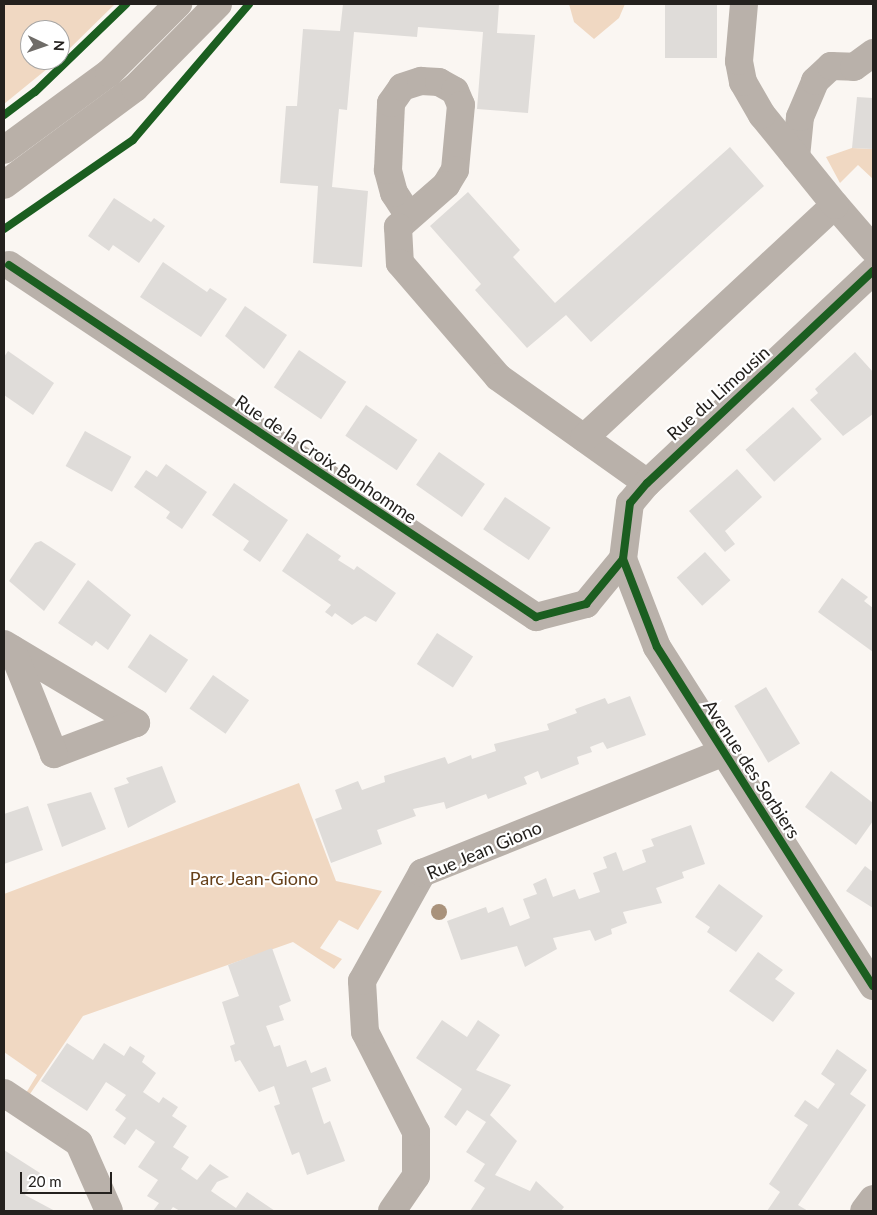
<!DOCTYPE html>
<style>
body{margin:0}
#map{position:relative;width:877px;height:1215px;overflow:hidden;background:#faf6f2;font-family:Lato,sans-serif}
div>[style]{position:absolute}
.green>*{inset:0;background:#f0d8c2}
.building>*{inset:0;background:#dfdcd9;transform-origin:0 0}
.minor>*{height:28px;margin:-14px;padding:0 14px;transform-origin:14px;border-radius:14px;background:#b9b1aa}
.secondary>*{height:28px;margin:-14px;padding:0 14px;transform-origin:14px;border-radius:14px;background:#b9b0a8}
.cycleway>*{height:8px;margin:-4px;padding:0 4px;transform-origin:4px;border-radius:4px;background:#1b5e20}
.trees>*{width:16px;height:16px;margin:-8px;border-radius:50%;background:#a9927b}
span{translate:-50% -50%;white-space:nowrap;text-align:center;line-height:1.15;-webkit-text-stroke:4.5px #fff;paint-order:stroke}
.street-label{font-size:18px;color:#24211e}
.park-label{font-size:18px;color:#66401a}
.frame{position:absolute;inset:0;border:5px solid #24211e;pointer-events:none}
.north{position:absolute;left:20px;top:20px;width:50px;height:50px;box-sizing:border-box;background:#fff;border:1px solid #a7a6a5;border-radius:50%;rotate:93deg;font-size:14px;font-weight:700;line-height:20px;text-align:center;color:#24211e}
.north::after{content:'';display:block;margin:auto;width:18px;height:22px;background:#6f6c68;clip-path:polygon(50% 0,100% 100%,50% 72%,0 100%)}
.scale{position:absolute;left:20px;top:1172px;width:92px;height:22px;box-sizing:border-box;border:2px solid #24211e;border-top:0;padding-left:6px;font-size:15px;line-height:18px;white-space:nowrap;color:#24211e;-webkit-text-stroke:4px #fff;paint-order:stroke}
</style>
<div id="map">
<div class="green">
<i style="clip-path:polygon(4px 4px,115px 4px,60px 58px,60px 30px,30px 30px,30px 60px,58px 60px,4px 104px)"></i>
<i style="clip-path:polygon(569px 4px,625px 4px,619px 18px,594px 39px,574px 22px)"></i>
<i style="clip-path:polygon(852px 148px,873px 149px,873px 179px,858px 165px,840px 183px,826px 157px)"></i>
<i style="clip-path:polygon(299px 783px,336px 881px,382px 891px,358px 930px,339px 920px,320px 948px,342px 959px,334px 969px,293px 942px,83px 1016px,30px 1094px,26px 1093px,37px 1075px,4px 1052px,4px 894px)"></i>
</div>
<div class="building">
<i style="clip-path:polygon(343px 4px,499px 4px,497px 33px,535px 35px,528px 113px,477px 109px,483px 32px,418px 27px,417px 37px,354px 32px,347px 110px,339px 109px,332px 187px,368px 191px,362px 267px,313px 263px,318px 186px,280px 183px,286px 106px,297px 106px,303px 29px,340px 31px)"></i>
<i style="left:665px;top:4px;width:52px;height:54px"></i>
<i style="clip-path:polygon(857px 97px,873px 98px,873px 149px,852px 148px)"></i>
<i style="clip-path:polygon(730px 147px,764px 186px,591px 342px,566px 315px,527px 348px,475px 290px,481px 284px,430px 226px,468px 192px,520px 250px,513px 257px,555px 303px)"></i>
<i style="clip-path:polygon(114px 198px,151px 222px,154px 218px,165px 226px,139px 263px,113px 245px,109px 251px,88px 236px)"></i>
<i style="clip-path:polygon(163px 262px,207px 292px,210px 288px,227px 299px,201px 337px,140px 297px)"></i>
<i style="clip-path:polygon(245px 306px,287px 335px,264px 369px,225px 336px)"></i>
<i style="left:299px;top:350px;width:57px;height:45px;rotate:34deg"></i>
<i style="clip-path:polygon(8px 351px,54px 383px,33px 415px,4px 395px,4px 357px)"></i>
<i style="clip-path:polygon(855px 352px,873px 372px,873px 414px,843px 436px,810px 400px,818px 393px,815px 389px)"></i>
<i style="left:366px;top:405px;width:62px;height:37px;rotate:34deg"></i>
<i style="left:793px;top:407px;width:43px;height:64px;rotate:48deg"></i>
<i style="left:85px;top:431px;width:53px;height:40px;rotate:29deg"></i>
<i style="left:439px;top:452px;width:56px;height:40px;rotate:35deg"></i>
<i style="clip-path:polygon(166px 464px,207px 492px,182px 529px,166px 518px,170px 512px,134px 487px,146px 470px,157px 477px)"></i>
<i style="clip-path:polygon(737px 469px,762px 497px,725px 531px,735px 544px,725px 552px,689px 511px)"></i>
<i style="clip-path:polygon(234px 483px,288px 520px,260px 562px,243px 550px,249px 541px,212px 515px)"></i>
<i style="left:505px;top:497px;width:55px;height:39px;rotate:34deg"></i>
<i style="clip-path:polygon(307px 533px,341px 556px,338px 560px,354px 570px,357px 566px,396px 593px,376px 622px,365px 616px,352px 625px,335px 613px,332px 617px,325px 612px,331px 605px,282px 571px)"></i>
<i style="clip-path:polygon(41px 541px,76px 564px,44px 611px,9px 581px,35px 543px)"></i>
<i style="left:705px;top:552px;width:38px;height:38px;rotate:48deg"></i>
<i style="clip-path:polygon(842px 578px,868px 597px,864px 601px,873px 608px,873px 652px,818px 612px)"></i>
<i style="clip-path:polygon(88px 580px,131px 615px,108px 650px,96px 641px,92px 646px,58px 623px)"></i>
<i style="left:437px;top:633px;width:43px;height:37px;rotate:33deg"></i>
<i style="left:150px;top:634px;width:46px;height:40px;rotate:34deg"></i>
<i style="left:213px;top:675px;width:44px;height:41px;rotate:35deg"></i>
<i style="left:766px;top:687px;width:66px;height:37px;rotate:59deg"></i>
<i style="clip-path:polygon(630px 696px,646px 735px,607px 749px,603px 742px,590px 747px,592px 752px,577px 757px,579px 764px,541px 779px,538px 771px,524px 777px,527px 784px,488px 799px,486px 794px,446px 809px,444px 802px,413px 809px,416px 816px,377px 830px,382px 844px,331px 863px,315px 819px,342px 809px,335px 790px,358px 781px,362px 790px,385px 782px,384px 776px,445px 757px,448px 764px,471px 755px,472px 759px,496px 751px,494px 744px,549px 730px,547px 724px,577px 713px,575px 709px,605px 698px,608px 704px)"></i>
<i style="clip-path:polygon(162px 766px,176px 802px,128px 828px,114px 788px,129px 783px,126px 778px)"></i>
<i style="clip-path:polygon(831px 771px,873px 803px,873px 821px,856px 845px,805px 807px)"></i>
<i style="clip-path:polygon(91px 792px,106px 829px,62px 847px,47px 804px)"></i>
<i style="clip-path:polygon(28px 806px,43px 850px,4px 864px,4px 814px)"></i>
<i style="clip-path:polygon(691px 825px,705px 864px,682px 872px,684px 878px,656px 888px,662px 903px,623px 912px,627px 923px,611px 929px,612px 934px,595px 941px,590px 930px,553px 938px,557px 949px,525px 967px,517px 946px,461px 960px,447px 921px,486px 907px,488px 913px,503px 907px,510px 926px,530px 918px,523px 899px,537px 894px,533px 884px,546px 878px,553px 897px,575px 889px,579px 899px,600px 892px,593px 873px,607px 868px,603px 857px,616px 852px,623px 871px,646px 862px,642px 850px,654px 846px,651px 839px)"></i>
<i style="clip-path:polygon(865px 866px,873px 872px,873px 908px,846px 891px)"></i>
<i style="clip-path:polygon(719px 884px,763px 916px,736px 952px,707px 932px,710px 927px,695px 917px)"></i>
<i style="clip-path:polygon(272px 948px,291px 1001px,279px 1006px,284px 1020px,266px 1026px,274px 1047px,280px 1045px,287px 1067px,306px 1060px,311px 1073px,326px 1067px,331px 1081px,312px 1088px,324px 1124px,330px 1121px,345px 1161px,307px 1175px,299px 1152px,292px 1155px,274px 1106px,280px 1104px,274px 1086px,259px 1092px,240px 1060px,235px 1062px,230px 1046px,235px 1044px,222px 1002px,239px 996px,228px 965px)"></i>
<i style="clip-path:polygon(758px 952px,783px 970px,775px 979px,795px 993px,773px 1022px,729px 991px)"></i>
<i style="clip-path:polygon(442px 1020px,467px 1037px,478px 1020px,500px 1035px,476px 1070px,511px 1085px,490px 1115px,517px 1141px,495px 1175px,530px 1191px,536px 1181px,564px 1207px,561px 1211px,470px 1211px,485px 1188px,474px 1181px,485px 1164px,466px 1152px,486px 1122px,467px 1110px,456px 1126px,444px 1117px,462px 1089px,416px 1058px)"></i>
<i style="clip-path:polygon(67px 1043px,93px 1060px,104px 1043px,124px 1056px,130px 1046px,145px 1056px,142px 1062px,156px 1073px,143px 1092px,159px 1103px,163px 1097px,178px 1107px,172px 1116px,187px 1126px,173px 1147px,189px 1157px,181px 1169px,197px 1180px,210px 1164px,229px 1177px,217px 1182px,211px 1191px,236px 1208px,247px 1192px,275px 1211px,180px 1211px,173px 1207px,170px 1211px,153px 1211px,159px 1203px,147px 1196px,158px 1180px,138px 1167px,155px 1142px,136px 1129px,125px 1145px,113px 1137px,126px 1118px,115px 1110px,126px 1095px,106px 1082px,87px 1111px,41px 1081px)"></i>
<i style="clip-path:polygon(837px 1049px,867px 1070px,850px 1094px,866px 1105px,798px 1205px,808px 1211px,767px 1211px,780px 1192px,769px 1184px,808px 1125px,794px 1116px,805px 1100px,818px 1109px,835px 1084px,821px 1074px)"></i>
<i style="clip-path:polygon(4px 1150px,40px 1173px,25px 1195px,55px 1211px,4px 1211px)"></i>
</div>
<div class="minor">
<i style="left:796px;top:157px;width:40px;rotate:-84.3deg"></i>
<i style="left:800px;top:117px;width:39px;rotate:-67deg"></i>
<i style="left:815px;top:81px;width:22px;rotate:-43deg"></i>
<i style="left:831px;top:66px;width:23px;rotate:2deg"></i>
<i style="left:854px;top:67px;width:24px;rotate:-36deg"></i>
<i style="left:835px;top:205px;width:58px;rotate:49.2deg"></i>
<i style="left:409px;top:216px;width:27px;rotate:-123deg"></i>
<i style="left:394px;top:193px;width:24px;rotate:-105deg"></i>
<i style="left:388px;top:170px;width:67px;rotate:-87.4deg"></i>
<i style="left:391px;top:103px;width:19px;rotate:-55deg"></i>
<i style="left:402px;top:87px;width:20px;rotate:-18deg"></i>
<i style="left:421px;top:81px;width:18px;rotate:3deg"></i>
<i style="left:439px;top:82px;width:18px;rotate:29deg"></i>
<i style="left:455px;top:91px;width:15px;rotate:67deg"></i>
<i style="left:461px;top:105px;width:65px;rotate:95.3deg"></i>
<i style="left:455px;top:170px;width:17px;rotate:121deg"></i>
<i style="left:446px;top:185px;width:64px;rotate:138.8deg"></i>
<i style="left:398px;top:227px;width:36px;rotate:87deg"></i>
<i style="left:400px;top:263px;width:150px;rotate:49.3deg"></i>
<i style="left:498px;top:377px;width:183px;rotate:35.4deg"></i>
<i style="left:9px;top:265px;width:634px;rotate:33.74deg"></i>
<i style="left:536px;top:617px;width:52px;rotate:-14.6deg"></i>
<i style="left:586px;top:604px;width:58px;rotate:-50.6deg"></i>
<i style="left:873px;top:271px;width:310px;rotate:136.8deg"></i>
<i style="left:647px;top:483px;width:26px;rotate:130deg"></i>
<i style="left:630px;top:503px;width:56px;rotate:97.1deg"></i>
<i style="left:623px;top:559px;width:94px;rotate:68.9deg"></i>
<i style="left:657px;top:647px;width:402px;rotate:57.5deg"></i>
<i style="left:584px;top:438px;width:342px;rotate:-42.9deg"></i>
<i style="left:835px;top:205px;width:116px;rotate:-129deg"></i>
<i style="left:762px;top:115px;width:38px;rotate:-120deg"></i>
<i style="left:743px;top:82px;width:21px;rotate:-101deg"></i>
<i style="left:739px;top:61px;width:57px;rotate:-85deg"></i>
<i style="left:4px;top:644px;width:154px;rotate:30.9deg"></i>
<i style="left:136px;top:723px;width:88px;rotate:159.3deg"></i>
<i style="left:54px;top:754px;width:113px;rotate:-111.8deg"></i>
<i style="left:4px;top:1093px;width:90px;rotate:33.7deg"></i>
<i style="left:79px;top:1143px;width:74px;rotate:66.2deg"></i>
<i style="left:392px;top:1211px;width:42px;rotate:-55.6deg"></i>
<i style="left:416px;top:1176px;width:44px;rotate:-90deg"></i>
<i style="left:416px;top:1132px;width:112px;rotate:-117deg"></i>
<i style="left:365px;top:1032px;width:51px;rotate:-93.4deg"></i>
<i style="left:362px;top:981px;width:124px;rotate:-60.9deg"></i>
<i style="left:422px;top:873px;width:325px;rotate:-21.8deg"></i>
<i style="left:864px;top:1211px;width:15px;rotate:-53deg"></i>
</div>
<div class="secondary">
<i style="left:4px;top:150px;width:130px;rotate:-36.3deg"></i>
<i style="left:109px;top:73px;width:98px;rotate:-45deg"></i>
<i style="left:4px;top:185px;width:163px;rotate:-36.5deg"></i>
<i style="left:135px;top:88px;width:118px;rotate:-45.3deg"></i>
</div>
<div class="cycleway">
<i style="left:4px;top:115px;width:39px;rotate:-37deg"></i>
<i style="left:35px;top:92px;width:127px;rotate:-44deg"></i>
<i style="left:4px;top:229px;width:157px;rotate:-34.6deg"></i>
<i style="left:133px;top:140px;width:179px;rotate:-49.5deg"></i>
<i style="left:9px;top:265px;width:634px;rotate:33.74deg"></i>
<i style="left:536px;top:617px;width:52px;rotate:-14.6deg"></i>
<i style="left:586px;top:604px;width:58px;rotate:-50.6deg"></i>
<i style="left:873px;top:271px;width:310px;rotate:136.8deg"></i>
<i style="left:647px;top:483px;width:26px;rotate:130deg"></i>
<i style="left:630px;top:503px;width:56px;rotate:97.1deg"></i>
<i style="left:623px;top:559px;width:94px;rotate:68.9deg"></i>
<i style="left:657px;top:647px;width:402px;rotate:57.5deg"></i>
</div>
<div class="trees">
<i style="left:439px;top:912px"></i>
</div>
<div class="street-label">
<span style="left:718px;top:393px;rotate:-42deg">Rue du Limousin</span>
<span style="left:326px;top:459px;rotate:34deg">Rue de la Croix Bonhomme</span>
<span style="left:752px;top:769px;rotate:57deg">Avenue des Sorbiers</span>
<span style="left:484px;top:850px;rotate:-23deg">Rue Jean Giono</span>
</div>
<div class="park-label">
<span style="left:254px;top:878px">Parc Jean-Giono</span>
</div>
<div class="frame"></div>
<div class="north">N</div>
<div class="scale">20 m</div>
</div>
